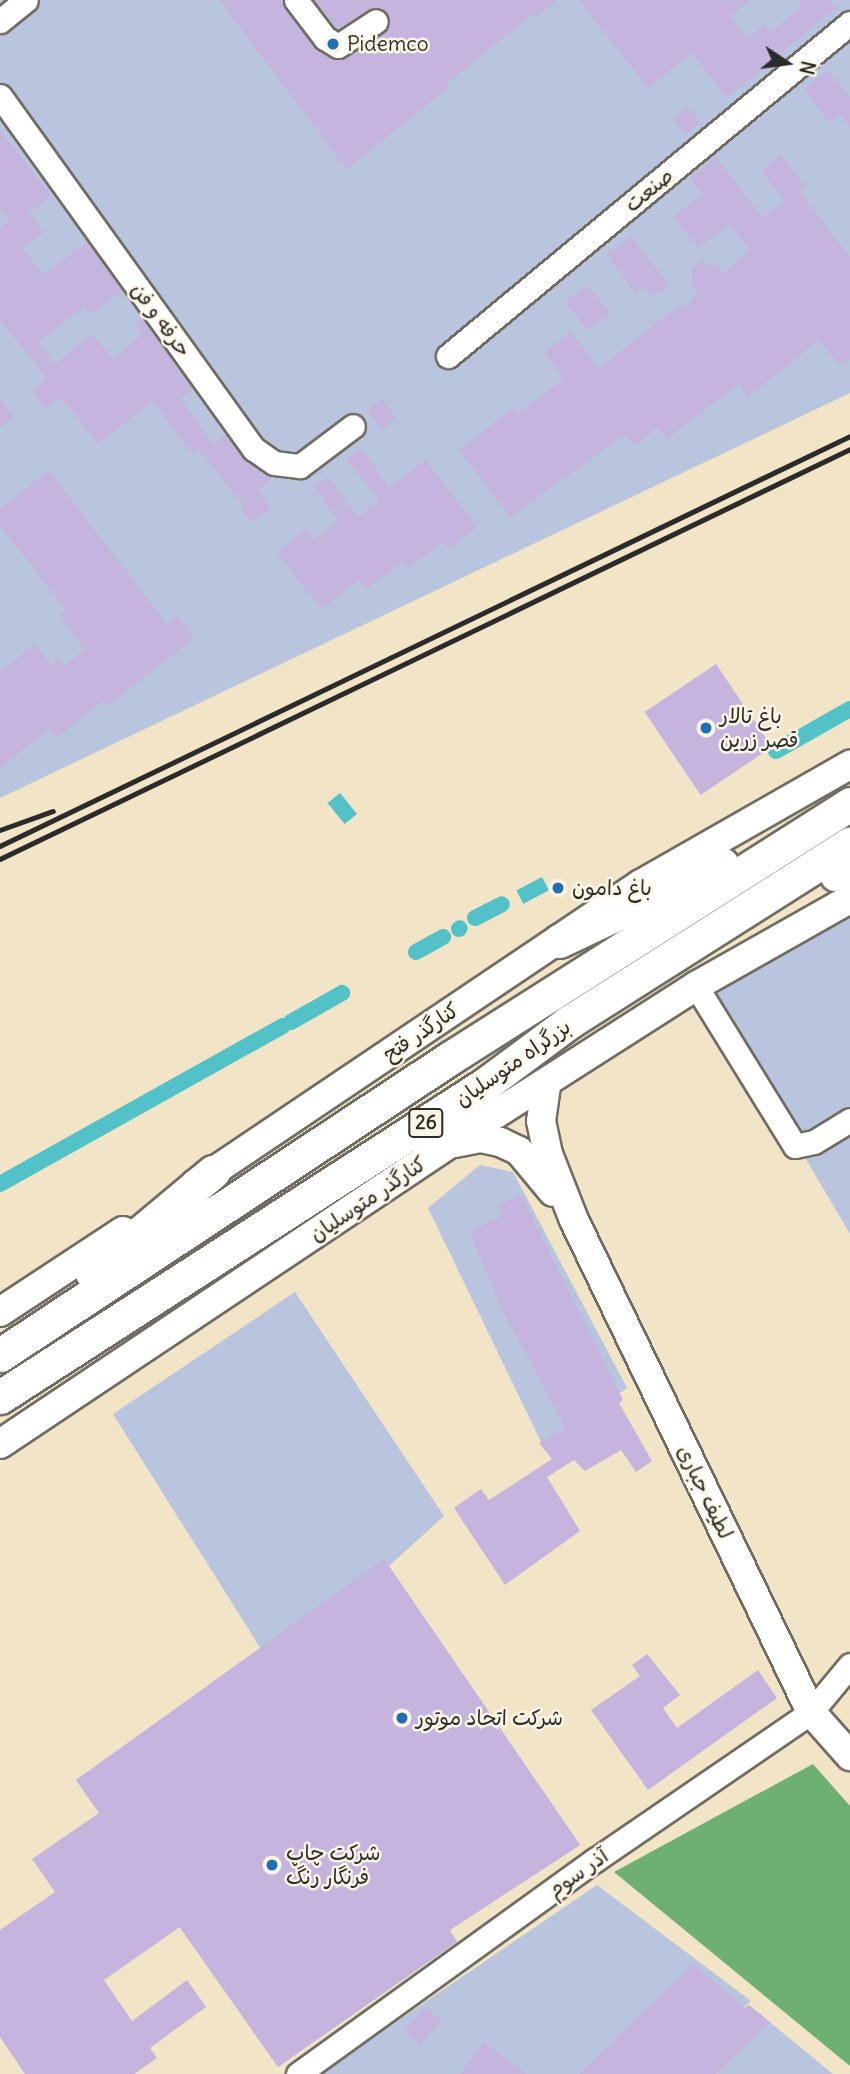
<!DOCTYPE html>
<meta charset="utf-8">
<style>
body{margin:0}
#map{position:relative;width:850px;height:2074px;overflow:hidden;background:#f2e4c7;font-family:Delius,"Playpen Sans Arabic",sans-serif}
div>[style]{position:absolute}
.industrial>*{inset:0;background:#b9c5de}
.forest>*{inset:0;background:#6eb072}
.water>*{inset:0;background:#53c1c8;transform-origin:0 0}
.canal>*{height:16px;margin:-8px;padding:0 8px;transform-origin:8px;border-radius:8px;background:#53c1c8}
.building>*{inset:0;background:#c5b4dd;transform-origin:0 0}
.roads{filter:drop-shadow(2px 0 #716c62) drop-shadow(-2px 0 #716c62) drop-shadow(0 2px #716c62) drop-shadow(0 -2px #716c62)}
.minor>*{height:23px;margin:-11.5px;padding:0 11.5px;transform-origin:11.5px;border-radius:11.5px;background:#fff}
.major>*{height:28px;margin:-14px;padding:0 14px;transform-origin:14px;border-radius:14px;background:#fff}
.highway>*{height:33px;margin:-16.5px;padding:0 16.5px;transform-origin:16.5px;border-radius:16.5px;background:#fff}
.rail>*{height:4.5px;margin:-2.25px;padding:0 2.25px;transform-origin:2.25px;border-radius:2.25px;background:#2b2b2b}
.dots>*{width:19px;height:19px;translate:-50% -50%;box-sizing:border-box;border:4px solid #fcf5e5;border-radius:50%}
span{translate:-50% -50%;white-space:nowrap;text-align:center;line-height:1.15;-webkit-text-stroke:5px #fcf5e5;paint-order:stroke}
.shield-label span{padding:2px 5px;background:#fcf5e5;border:2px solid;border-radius:5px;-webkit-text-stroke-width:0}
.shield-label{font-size:19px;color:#2b2b2b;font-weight:700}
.poi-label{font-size:21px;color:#2b2b2b}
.left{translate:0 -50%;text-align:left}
.street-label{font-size:21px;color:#2b2b2b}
.north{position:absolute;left:752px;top:28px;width:70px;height:70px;-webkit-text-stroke:5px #fcf5e5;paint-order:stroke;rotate:103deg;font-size:19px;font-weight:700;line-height:28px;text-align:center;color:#2b2b2b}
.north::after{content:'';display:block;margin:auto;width:24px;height:32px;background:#2b2b2b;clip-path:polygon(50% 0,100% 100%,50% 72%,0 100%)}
</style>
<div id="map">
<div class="industrial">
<i style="clip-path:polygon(0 0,850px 0,850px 393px,0 798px)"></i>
<i style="clip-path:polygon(850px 914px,850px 1234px,710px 996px)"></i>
<i style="clip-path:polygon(480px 1165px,513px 1172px,627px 1388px,545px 1450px,428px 1208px)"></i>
<i style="clip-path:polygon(295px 1292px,444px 1516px,389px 1566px,580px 1845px,448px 1931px,278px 2067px,76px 1780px,261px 1649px,113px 1414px)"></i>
<i style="clip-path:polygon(597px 1885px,751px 2001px,740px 2012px,749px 2005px,833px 2074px,319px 2074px)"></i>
</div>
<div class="forest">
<i style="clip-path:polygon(813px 1764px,850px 1806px,850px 2066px,614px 1872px)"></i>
</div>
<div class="water">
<i style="left:340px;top:793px;width:27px;height:16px;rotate:51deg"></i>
<i style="left:542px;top:877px;width:15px;height:29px;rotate:62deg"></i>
</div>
<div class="canal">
<i style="left:776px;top:751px;width:85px;rotate:-29.6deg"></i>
<i style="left:475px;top:918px;width:30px;rotate:-27deg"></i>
<i style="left:459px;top:929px;width:1px;rotate:-45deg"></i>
<i style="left:416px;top:952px;width:31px;rotate:-29deg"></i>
<i style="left:291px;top:1022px;width:59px;rotate:-29.6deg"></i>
<i style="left:0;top:1184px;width:324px;rotate:-29.2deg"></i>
</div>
<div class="building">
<i style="clip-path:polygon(219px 0,282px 0,314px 46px,337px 60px,384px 32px,388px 14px,375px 7px,338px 29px,314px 0,557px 0,536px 17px,534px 13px,446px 84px,448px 88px,347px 169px)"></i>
<i style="clip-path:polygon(579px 0,751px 0,730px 16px,747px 38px,765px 25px,770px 32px,802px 7px,797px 0,830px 0,836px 8px,727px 98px,692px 53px,648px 88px)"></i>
<i style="clip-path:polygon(828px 70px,850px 98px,850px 127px,840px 114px,830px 122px,804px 90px)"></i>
<i style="left:687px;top:107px;width:20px;height:19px;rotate:49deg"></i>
<i style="clip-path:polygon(0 130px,51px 196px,29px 213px,44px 232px,23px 248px,43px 274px,88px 242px,123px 290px,90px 315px,84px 306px,38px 342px,55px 364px,93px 334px,113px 359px,142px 334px,136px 325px,143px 319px,193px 389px,181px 399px,213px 444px,226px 434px,246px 460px,272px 478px,258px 490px,271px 508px,251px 523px,241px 509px,244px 506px,198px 448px,192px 453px,152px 401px,98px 444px,61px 397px,46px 409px,32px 390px,47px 378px,0 320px,0 228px,10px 221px,0 208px)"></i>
<i style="clip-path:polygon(781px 155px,805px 186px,799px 191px,850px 257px,850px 359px,839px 365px,819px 340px,748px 397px,739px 384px,667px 439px,658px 427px,634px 446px,626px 434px,510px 517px,459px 450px,513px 408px,518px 414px,564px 378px,544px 353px,571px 332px,599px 368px,673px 311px,685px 305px,689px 310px,690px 301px,698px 294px,691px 284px,692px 269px,701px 261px,717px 266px,723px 275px,750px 250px,730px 224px,698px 248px,674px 216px,703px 194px,690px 177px,716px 157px,763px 218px,784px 201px,761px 171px)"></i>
<i style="clip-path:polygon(631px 237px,669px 284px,660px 292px,650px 295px,644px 287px,635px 293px,607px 254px)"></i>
<i style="left:588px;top:285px;width:36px;height:28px;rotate:53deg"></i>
<i style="clip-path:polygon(0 399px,14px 417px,0 428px)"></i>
<i style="left:383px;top:399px;width:24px;height:19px;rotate:55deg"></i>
<i style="clip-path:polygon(362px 448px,389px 488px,426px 460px,477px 527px,449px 549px,443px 542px,408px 569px,402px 562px,366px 589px,359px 579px,322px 609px,277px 553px,306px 529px,314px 540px,338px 521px,314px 487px,328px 477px,358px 517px,380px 500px,346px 460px)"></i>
<i style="clip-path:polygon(49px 471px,167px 624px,177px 616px,194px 638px,107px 706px,102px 701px,57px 738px,50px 728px,0 768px,0 672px,35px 644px,52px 665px,59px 659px,64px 666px,85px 649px,59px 615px,66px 610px,0 525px,0 509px)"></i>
<i style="left:716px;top:664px;width:100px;height:86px;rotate:56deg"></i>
<i style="clip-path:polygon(521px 1195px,623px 1400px,619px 1403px,652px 1461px,636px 1472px,621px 1450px,585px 1471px,574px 1460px,547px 1477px,580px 1531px,505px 1585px,454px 1508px,481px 1489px,489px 1500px,552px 1459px,539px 1443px,566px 1428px,500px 1306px,470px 1232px,503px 1215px,497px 1206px)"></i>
<i style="clip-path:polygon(384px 1559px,580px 1845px,450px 1930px,457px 1942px,278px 2067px,180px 1927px,104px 1980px,132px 2021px,187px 1980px,206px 2007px,150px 2048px,157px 2058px,134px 2074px,25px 2074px,0 2037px,0 1930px,55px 1892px,32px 1859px,99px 1813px,76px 1780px)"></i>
<i style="clip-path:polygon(647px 1654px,680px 1695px,663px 1708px,677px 1728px,758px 1670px,777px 1698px,648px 1790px,591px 1710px,640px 1676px,632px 1665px)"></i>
<i style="clip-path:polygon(693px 1964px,745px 2008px,749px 2005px,770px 2022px,716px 2074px,580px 2074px)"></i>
<i style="left:425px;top:2007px;width:21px;height:32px;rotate:41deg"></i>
<i style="clip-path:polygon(483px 2042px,527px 2074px,461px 2074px)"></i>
</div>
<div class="roads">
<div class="minor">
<i style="left:296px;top:0;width:48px;rotate:52.7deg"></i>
<i style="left:325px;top:38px;width:15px;rotate:32deg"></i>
<i style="left:338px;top:46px;width:45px;rotate:-33.3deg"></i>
<i style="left:0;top:21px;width:33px;rotate:-39deg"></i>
<i style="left:0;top:96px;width:435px;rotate:54.3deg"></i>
<i style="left:254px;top:449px;width:24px;rotate:35deg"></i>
<i style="left:274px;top:463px;width:26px;rotate:7deg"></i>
<i style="left:300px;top:466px;width:66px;rotate:-37deg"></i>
<i style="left:448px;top:356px;width:522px;rotate:-39.64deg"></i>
<i style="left:696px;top:986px;width:188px;rotate:58.3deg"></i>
<i style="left:795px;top:1146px;width:19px;rotate:-12deg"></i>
<i style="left:814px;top:1142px;width:42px;rotate:-31.4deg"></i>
<i style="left:298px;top:2074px;width:366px;rotate:-35.8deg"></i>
<i style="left:595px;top:1860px;width:262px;rotate:-34.4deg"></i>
<i style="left:811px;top:1712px;width:61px;rotate:-50.3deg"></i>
</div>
<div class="major">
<i style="left:835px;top:877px;width:17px;rotate:-28deg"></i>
<i style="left:546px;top:1086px;width:35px;rotate:98deg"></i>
<i style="left:541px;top:1121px;width:34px;rotate:78deg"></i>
<i style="left:548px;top:1154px;width:71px;rotate:68.5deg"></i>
<i style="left:574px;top:1220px;width:546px;rotate:64.28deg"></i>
<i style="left:811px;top:1712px;width:59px;rotate:48.4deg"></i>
<i style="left:455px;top:1143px;width:26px;rotate:-11deg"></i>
<i style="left:481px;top:1138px;width:19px;rotate:12deg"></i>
<i style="left:500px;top:1142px;width:21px;rotate:25deg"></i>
<i style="left:519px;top:1151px;width:53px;rotate:50.3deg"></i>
<i style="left:195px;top:1184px;width:538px;rotate:-33.93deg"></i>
<i style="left:641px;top:884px;width:241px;rotate:-29.7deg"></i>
<i style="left:0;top:1312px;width:147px;rotate:-33.4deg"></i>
<i style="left:0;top:1444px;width:540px;rotate:-33.75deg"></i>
<i style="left:449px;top:1144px;width:293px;rotate:-32.6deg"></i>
<i style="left:696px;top:986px;width:177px;rotate:-29.5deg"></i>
</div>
<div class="highway">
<i style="left:559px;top:941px;width:180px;rotate:-25.3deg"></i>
<i style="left:92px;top:1273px;width:158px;rotate:-39.9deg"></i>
<i style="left:0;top:1355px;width:539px;rotate:-33.42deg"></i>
<i style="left:450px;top:1058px;width:474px;rotate:-32.4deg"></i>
<i style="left:0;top:1397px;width:579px;rotate:-32.81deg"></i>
<i style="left:487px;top:1083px;width:102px;rotate:-36.6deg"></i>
<i style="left:569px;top:1022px;width:333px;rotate:-32.4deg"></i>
</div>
</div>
<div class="rail">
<i style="left:0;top:830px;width:56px;rotate:-19.7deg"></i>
<i style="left:0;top:846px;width:944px;rotate:-25.75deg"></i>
<i style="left:0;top:859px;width:944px;rotate:-25.75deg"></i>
</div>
<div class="dots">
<i style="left:333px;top:44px;background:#1f6fb2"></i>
<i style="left:706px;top:728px;background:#1f6fb2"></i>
<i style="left:558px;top:888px;background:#1f6fb2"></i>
<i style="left:402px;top:1718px;background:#1f6fb2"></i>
<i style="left:272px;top:1865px;background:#1f6fb2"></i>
</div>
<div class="shield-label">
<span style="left:426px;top:1123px">26</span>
</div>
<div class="poi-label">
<span class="left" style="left:347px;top:44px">Pidemco</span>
<span class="left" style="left:720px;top:728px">باغ تالار<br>قصر زرین</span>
<span class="left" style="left:572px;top:888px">باغ دامون</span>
<span class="left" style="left:416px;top:1718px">شرکت اتحاد موتور</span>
<span class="left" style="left:286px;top:1865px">شرکت چاپ<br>فرنگار رنگ</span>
</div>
<div class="street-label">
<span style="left:649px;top:190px;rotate:-40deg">صنعت</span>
<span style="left:161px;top:320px;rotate:54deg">حرفه و فن</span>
<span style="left:421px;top:1032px;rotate:-34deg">کنارگذر فتح</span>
<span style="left:513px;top:1063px;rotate:-35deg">بزرگراه متوسلیان</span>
<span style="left:368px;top:1199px;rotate:-34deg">کنارگذر متوسلیان</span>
<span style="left:705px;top:1492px;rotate:64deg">لطیف جباری</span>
<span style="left:578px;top:1873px;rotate:-35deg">آذر سوم</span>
</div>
<div class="north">N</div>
</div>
